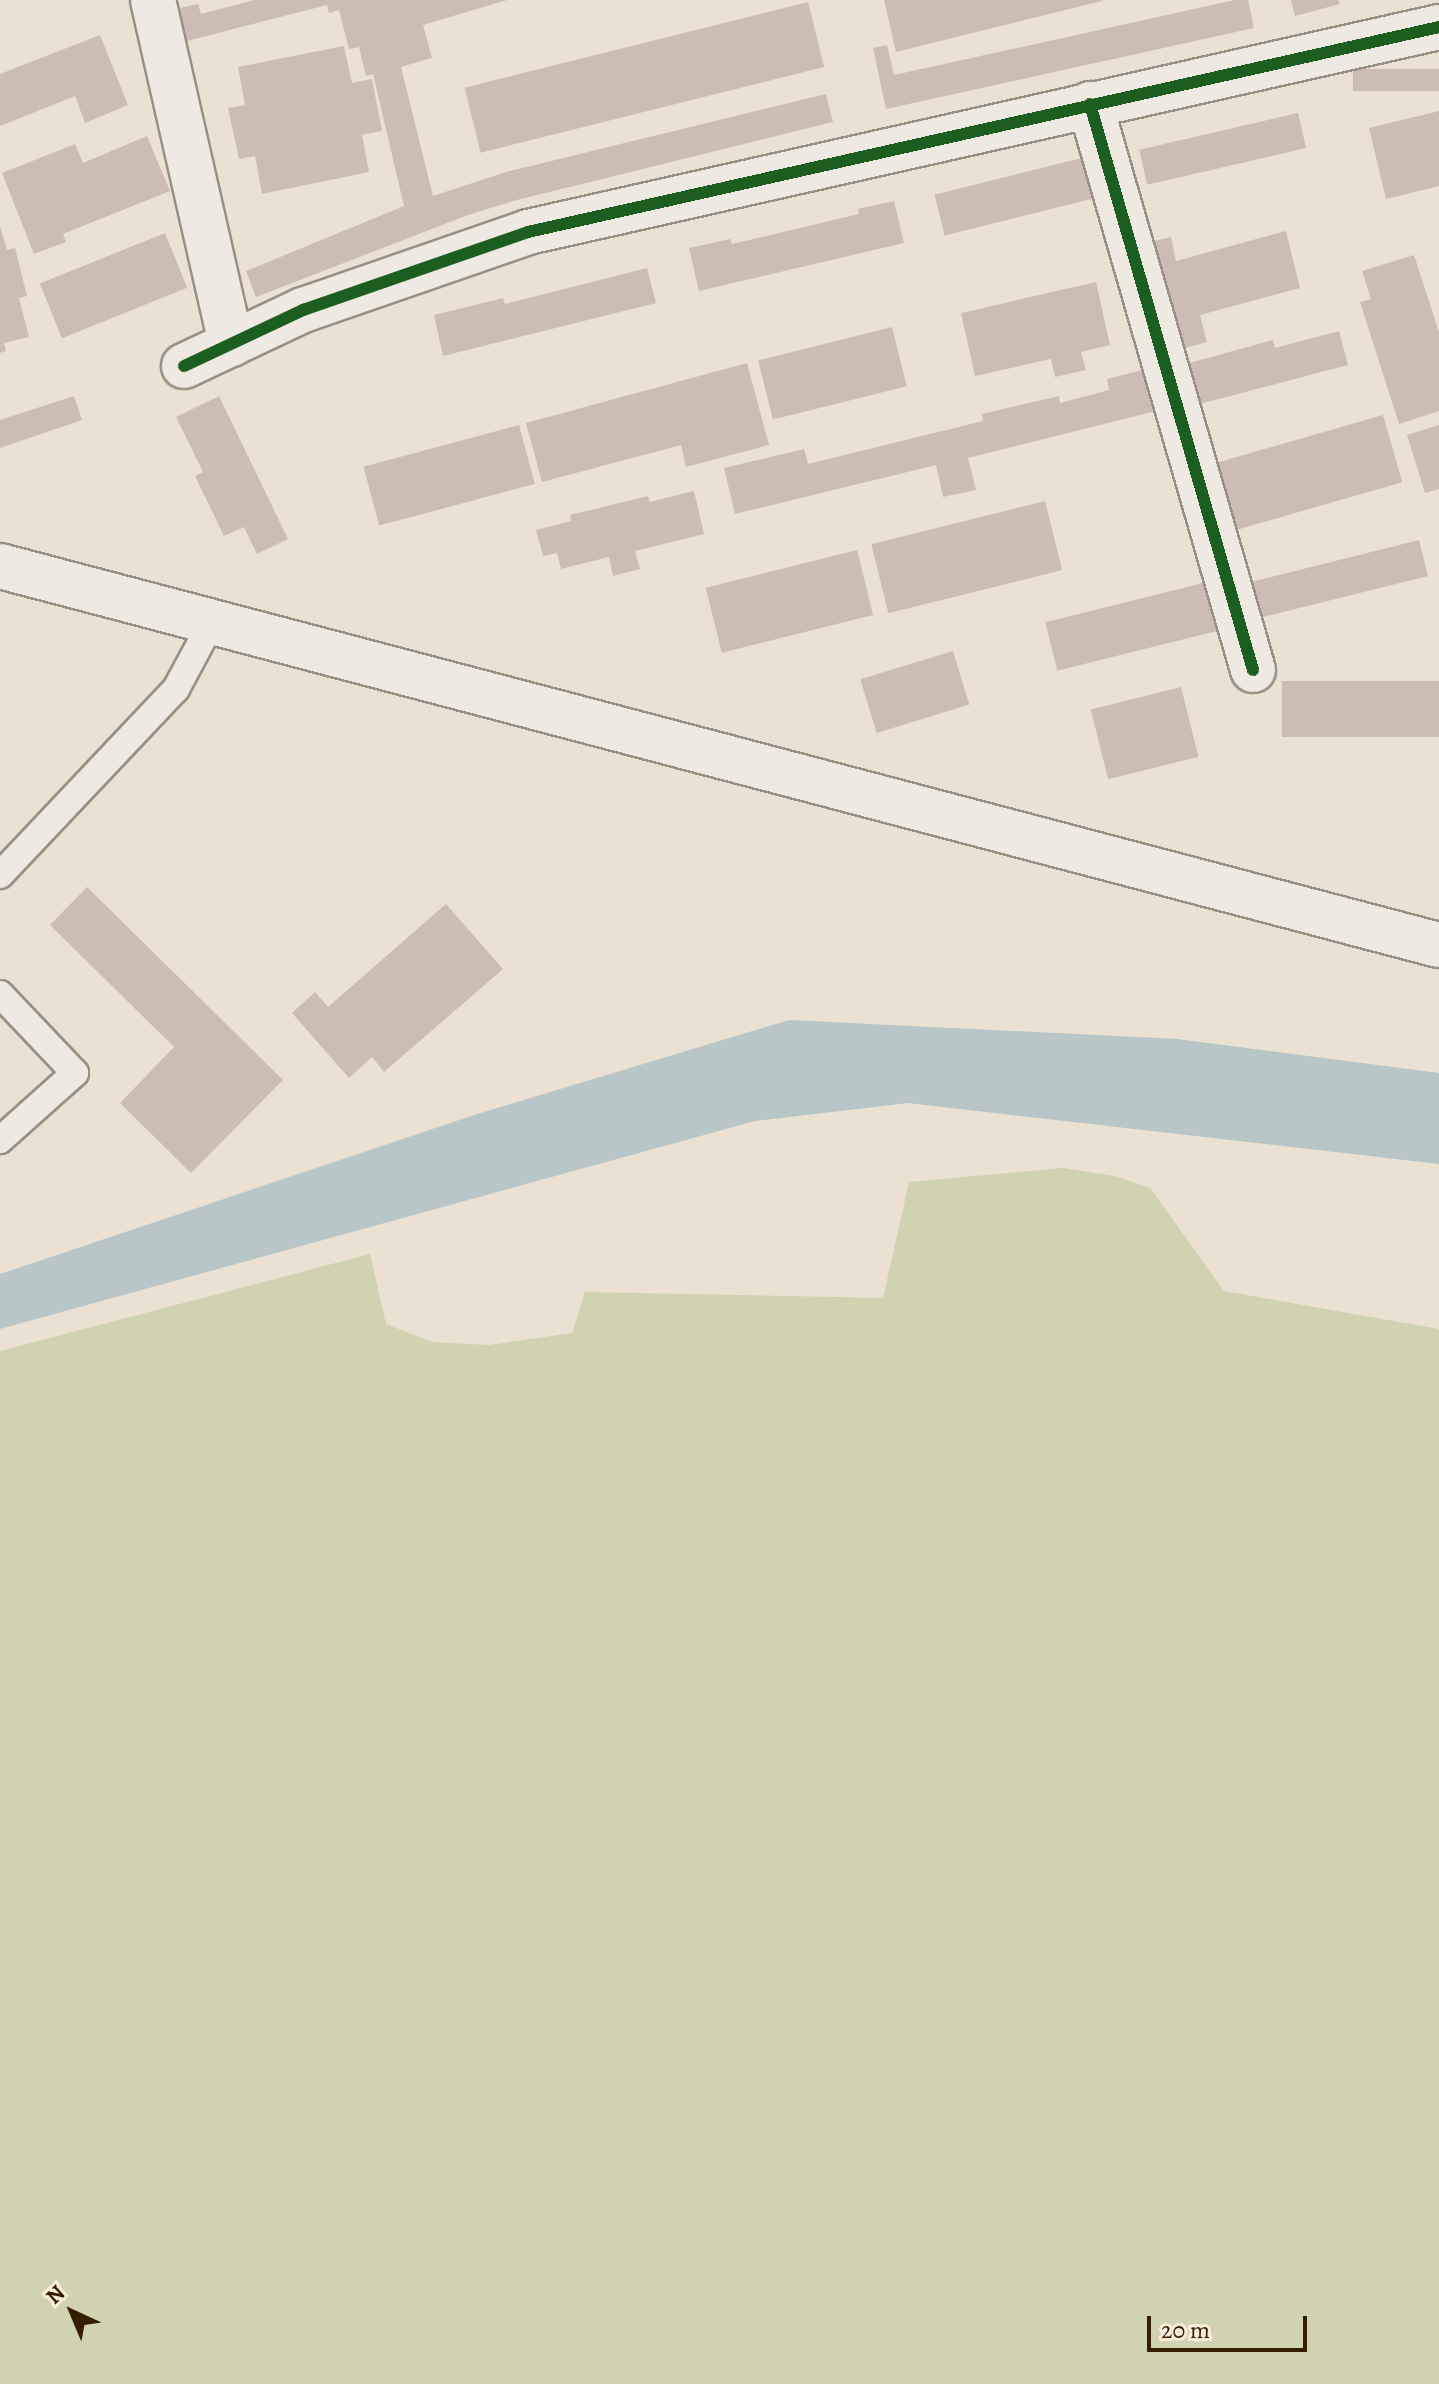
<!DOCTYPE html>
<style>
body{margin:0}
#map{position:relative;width:1439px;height:2384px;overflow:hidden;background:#eae1d2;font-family:Alegreya,serif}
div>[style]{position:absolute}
.green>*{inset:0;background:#d0d2b2}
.water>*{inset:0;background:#b8c6c7}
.building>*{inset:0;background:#cdbcb3;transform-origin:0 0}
.roads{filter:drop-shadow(2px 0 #989083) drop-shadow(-2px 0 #989083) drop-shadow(0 2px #989083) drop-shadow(0 -2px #989083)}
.service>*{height:26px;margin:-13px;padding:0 13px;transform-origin:13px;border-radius:13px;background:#eeeae1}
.minor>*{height:44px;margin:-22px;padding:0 22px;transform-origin:22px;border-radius:22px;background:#eeeae1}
.secondary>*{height:44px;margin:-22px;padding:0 22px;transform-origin:22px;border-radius:22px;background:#eeeae1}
.cycleway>*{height:12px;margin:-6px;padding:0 6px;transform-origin:6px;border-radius:6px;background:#1b5e20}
span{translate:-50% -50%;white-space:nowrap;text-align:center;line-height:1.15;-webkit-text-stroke:6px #f8eddb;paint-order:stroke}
.north{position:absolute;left:32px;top:2272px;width:80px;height:80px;-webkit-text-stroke:6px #f8eddb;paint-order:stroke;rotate:316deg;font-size:22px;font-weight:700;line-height:32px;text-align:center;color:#351e00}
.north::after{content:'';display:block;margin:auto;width:28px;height:36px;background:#351e00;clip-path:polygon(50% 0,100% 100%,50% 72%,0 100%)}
.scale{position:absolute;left:1147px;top:2316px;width:160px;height:36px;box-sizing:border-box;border:4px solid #351e00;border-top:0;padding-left:10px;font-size:24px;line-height:28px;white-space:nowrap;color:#351e00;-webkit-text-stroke:6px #f8eddb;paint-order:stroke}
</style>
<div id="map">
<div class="green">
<i style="clip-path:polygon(1063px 1168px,1115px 1176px,1150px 1188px,1224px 1291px,1439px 1329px,1439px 2384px,0 2384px,0 1351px,370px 1254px,386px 1324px,432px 1342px,489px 1345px,572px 1333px,585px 1292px,883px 1298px,909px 1182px)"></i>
</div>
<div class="water">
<i style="clip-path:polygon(789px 1020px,1177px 1039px,1439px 1073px,1439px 1164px,908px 1103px,755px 1121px,0 1329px,0 1274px,474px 1115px)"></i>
</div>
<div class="building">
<i style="clip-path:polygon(254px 0,507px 0,423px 25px,432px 58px,401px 67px,433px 196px,506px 172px,826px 94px,833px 122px,513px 201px,468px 215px,256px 297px,246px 271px,404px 206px,373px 74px,366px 76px,359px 47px,349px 49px,339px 10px,329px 13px,327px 5px,175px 44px,166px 11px,198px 4px,201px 14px)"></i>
<i style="clip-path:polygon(884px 0,1102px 0,1102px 1px,896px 52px)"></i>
<i style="clip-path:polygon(1235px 0,1248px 0,1254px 28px,886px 109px,873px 48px,887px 45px,894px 75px)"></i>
<i style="clip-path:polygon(1291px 0,1338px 0,1340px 4px,1295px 16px)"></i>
<i style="left:808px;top:2px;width:67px;height:354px;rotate:76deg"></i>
<i style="clip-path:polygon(100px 35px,128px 105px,85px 123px,75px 96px,0 126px,0 74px)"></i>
<i style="clip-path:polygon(344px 46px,352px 83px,372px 79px,382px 131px,362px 135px,369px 172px,262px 194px,255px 156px,239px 159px,228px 108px,245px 105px,238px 67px)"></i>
<i style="left:1439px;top:69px;width:22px;height:86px;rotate:90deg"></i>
<i style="clip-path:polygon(1439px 111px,1439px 186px,1386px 199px,1369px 128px)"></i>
<i style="left:1298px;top:113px;width:36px;height:163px;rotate:77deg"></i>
<i style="clip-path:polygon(147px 136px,170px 191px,63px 234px,66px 242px,34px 254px,2px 173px,75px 144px,83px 163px)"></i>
<i style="left:1082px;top:158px;width:42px;height:152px;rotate:76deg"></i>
<i style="clip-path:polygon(894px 201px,904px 243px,699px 291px,689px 248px,730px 239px,732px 244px,859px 214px,858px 209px)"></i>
<i style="clip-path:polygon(0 226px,7px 250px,15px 248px,27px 296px,19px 298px,29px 337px,4px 343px,6px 351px,0 353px)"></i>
<i style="clip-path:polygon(1286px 231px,1300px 288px,1200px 315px,1207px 342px,1175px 351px,1146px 243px,1171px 237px,1176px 261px)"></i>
<i style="left:165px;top:233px;width:59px;height:135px;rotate:68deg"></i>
<i style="clip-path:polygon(1414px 255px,1439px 332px,1439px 411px,1399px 424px,1360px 302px,1371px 299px,1362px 271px)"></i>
<i style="clip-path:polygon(647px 268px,656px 303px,443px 356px,434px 315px,503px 298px,505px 304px)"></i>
<i style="clip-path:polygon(1096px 282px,1110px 345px,1081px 352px,1086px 370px,1055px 377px,1051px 359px,975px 376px,961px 313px)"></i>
<i style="left:892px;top:327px;width:61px;height:138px;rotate:76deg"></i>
<i style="clip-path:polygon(1339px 331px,1348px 365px,1192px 406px,1182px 365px,1273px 340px,1275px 348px)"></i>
<i style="clip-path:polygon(747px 363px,769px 445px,686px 467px,681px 445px,542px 482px,526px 423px)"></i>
<i style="clip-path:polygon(1154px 367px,1164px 409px,968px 458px,976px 490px,943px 497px,936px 465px,735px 514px,724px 468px,804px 449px,808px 464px,983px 421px,982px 414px,1059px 396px,1060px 403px,1109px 390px,1107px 379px)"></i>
<i style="clip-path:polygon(74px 396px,82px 420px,0 448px,0 420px)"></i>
<i style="clip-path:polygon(219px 396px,288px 539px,257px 554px,244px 527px,224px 536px,195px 476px,203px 472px,176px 417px)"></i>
<i style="left:1383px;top:415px;width:70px;height:182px;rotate:74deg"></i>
<i style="left:519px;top:425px;width:61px;height:161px;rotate:75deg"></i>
<i style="clip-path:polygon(1439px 425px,1439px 489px,1425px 493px,1407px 435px)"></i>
<i style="clip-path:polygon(694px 491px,704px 534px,635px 551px,640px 569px,613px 576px,609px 557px,561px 569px,557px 553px,543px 556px,536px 530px,571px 521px,570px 515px,648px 496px,650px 502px)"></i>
<i style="left:1045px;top:501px;width:71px;height:179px;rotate:76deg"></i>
<i style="left:1419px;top:540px;width:37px;height:175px;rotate:76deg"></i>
<i style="left:857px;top:550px;width:67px;height:156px;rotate:76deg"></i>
<i style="left:1215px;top:580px;width:50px;height:175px;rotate:76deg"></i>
<i style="left:953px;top:651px;width:56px;height:97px;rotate:73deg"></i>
<i style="left:1439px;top:681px;width:56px;height:157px;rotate:90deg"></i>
<i style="left:1181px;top:687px;width:72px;height:93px;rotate:76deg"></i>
<i style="clip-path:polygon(87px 887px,283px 1080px,191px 1173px,120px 1103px,174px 1047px,50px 925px)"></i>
<i style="clip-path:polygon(446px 904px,503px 969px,384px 1072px,372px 1057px,349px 1078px,292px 1013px,315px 992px,328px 1007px)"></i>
</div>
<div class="roads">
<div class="service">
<i style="left:0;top:875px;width:256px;rotate:-46.6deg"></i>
<i style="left:176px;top:689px;width:76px;rotate:-61.8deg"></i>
<i style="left:0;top:994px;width:109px;rotate:46.5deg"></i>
<i style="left:75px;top:1073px;width:101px;rotate:138.2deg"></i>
</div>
<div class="minor">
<i style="left:153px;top:0;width:353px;rotate:77.2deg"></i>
<i style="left:1090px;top:104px;width:589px;rotate:73.93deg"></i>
<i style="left:184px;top:366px;width:132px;rotate:-25.2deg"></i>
<i style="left:303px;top:310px;width:238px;rotate:-19.1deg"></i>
<i style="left:528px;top:232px;width:934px;rotate:-12.68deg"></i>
</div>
<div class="secondary">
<i style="left:0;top:566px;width:1488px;rotate:14.76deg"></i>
</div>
</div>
<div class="cycleway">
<i style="left:1090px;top:104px;width:589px;rotate:73.93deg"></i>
<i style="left:184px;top:366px;width:132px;rotate:-25.2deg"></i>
<i style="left:303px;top:310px;width:238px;rotate:-19.1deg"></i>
<i style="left:528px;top:232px;width:934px;rotate:-12.68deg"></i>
</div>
<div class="north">N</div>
<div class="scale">20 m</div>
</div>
